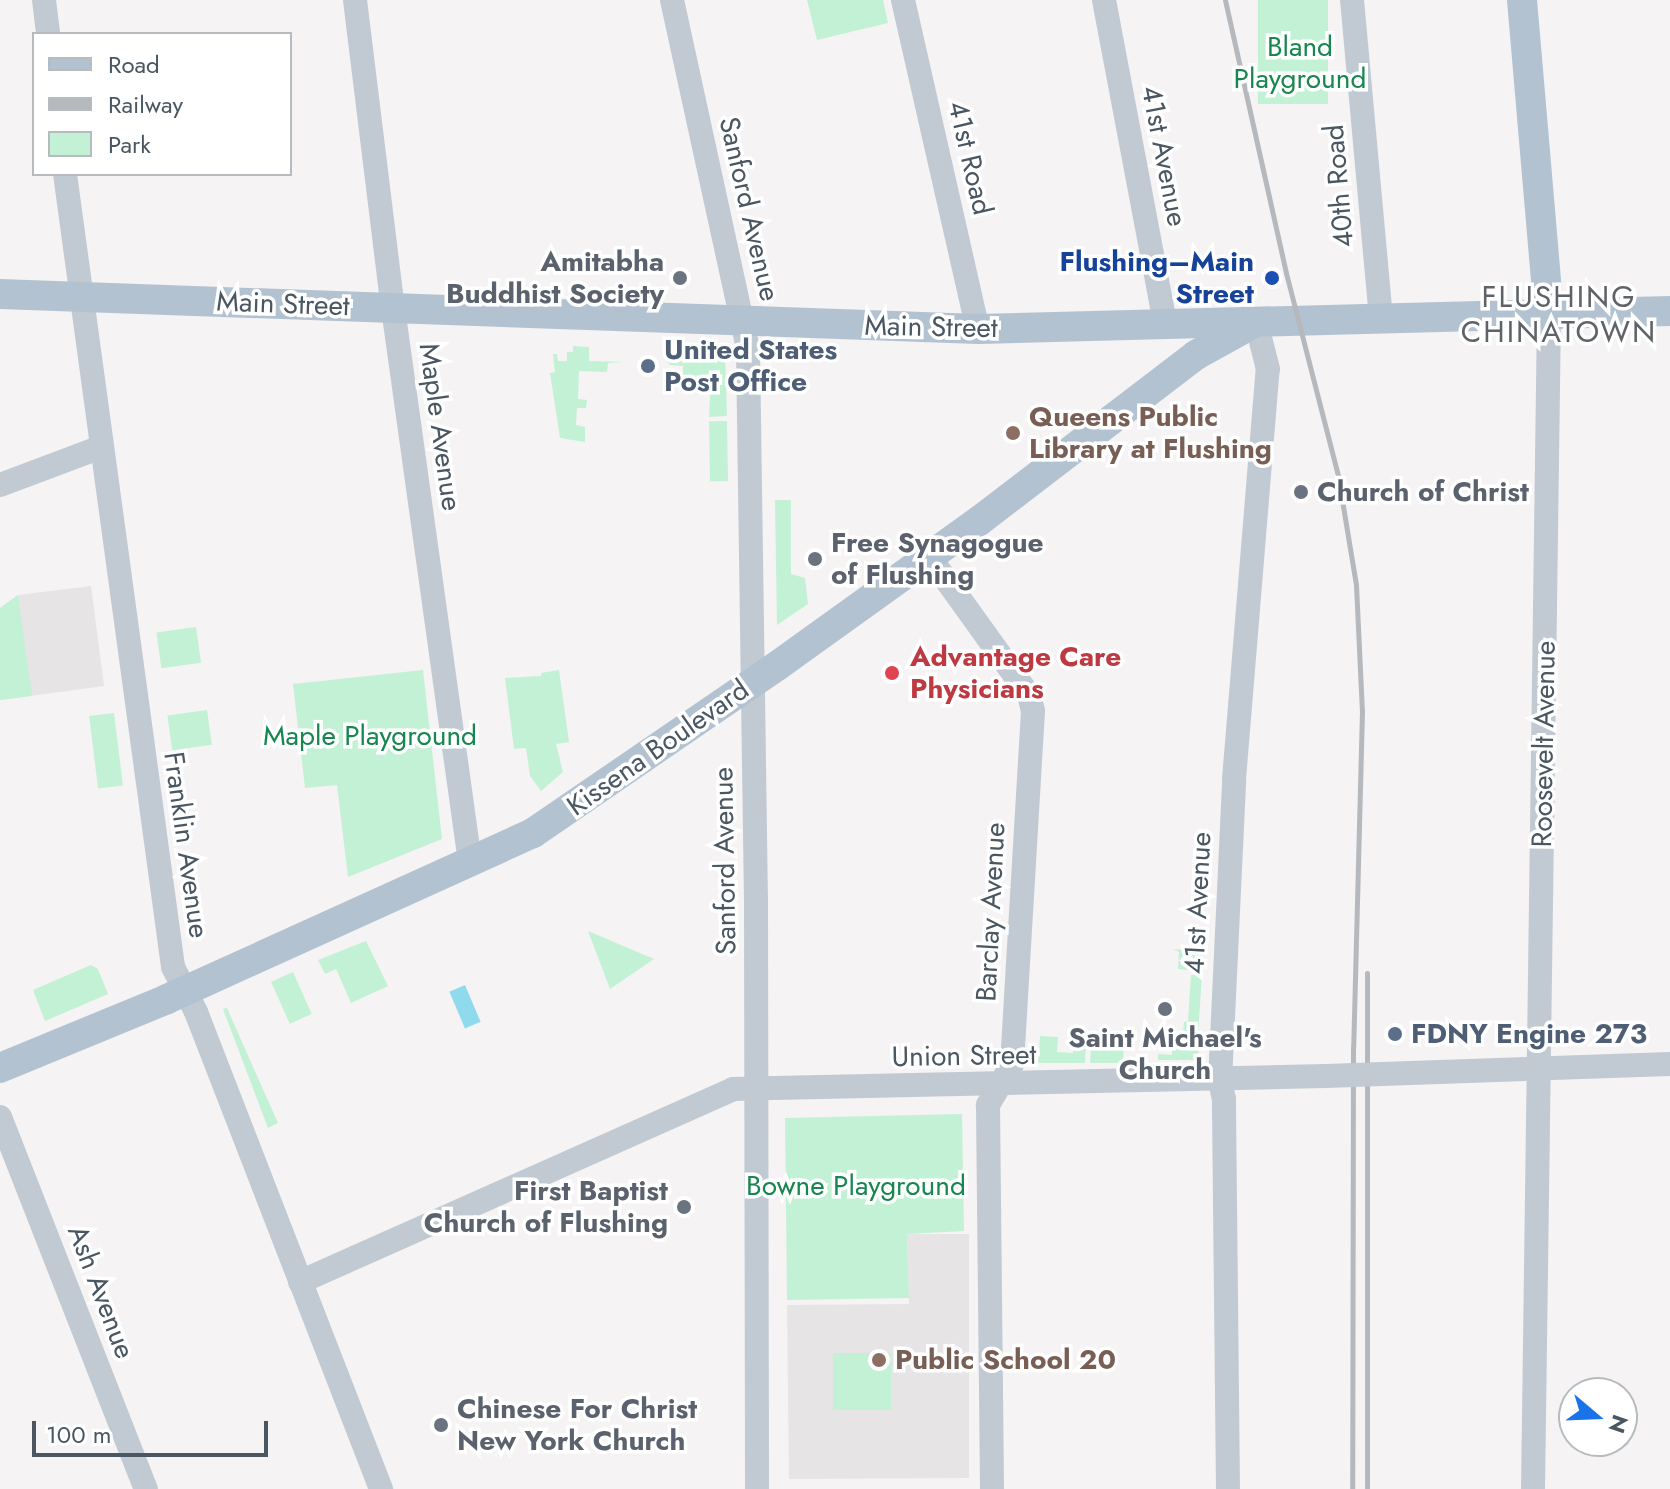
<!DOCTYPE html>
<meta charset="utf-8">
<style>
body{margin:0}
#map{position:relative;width:1670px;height:1489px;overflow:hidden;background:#f5f3f3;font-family:Jost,sans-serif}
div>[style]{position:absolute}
.education>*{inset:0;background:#e6e4e5}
.green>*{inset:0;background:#c3f1d5;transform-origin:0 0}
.water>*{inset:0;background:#90daee;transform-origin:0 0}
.minor>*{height:24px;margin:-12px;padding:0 12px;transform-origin:12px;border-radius:12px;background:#c1cad2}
.major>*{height:30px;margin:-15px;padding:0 15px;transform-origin:15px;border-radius:15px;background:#b3c2d1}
.rail>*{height:5px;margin:-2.5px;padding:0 2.5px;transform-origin:2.5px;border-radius:2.5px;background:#b5b8bd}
.minor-bridge>*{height:24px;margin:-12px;padding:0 12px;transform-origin:12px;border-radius:12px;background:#c1cad2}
.dots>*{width:22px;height:22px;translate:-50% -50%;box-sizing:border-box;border:4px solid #fff;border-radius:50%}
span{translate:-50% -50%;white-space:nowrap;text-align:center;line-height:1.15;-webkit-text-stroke:7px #fff;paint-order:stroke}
.park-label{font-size:28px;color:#17864f}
.street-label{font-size:28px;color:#4a5661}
.worship-label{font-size:28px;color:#5b616d;font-weight:700}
.right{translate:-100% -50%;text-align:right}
.left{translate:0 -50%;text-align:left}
.transit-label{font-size:28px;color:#164399;font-weight:700}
.service-label{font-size:28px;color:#4e5e75;font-weight:700}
.education-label{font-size:28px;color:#785e54;font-weight:700}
.health-label{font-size:28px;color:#be3a42;font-weight:700}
.neighbourhood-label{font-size:30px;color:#5f6368;letter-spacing:2px}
.legend{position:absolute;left:32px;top:32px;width:260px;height:144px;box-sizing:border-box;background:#fff;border:2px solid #b7bbc0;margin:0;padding:10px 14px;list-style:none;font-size:24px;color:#4a5661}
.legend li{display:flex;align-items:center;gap:16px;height:40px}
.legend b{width:40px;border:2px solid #b7bbc0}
.north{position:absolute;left:1558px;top:1377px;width:80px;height:80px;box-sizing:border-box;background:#fff;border:2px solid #b7bbc0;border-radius:50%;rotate:109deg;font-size:22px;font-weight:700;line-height:32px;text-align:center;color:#4a5661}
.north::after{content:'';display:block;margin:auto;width:28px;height:36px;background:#1a73e8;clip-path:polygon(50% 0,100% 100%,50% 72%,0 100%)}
.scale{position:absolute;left:32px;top:1421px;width:236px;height:36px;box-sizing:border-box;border:4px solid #4a5661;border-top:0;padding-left:10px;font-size:24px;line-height:28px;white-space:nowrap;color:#4a5661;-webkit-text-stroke:6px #fff;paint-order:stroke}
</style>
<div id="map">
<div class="education">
<i style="clip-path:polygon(91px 586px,104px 686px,0 700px,0 608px,18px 595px)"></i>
<i style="clip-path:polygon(907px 1234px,969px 1234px,969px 1478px,789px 1479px,787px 1305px,909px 1304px)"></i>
</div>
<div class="green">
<i style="clip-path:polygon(807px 0,883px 0,888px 23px,817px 40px)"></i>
<i style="left:1258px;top:0;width:70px;height:104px"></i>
<i style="clip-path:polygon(573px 346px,589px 347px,589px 361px,624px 362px,608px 363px,607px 372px,579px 371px,578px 399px,587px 400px,586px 408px,577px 408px,576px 425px,585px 427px,585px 442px,560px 438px,550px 373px,555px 372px,553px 354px,557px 354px,558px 361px,567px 361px,567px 352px,573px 352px)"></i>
<i style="clip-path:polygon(670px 350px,725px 352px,727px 416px,709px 417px,711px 376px,683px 375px,683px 366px,670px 365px,667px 361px)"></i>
<i style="left:727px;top:421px;width:60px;height:18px;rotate:89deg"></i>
<i style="clip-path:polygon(775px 500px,791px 500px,791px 574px,805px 578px,808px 604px,777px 625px)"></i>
<i style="clip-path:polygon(18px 595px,32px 696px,0 700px,0 608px)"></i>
<i style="left:196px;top:627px;width:36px;height:40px;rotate:82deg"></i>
<i style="clip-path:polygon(423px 670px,442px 839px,348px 877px,337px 785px,305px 788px,293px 684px)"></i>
<i style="clip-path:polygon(559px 670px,569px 742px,556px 744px,563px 772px,541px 791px,530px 776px,526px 748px,514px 749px,505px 678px,541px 676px,541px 673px)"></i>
<i style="left:207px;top:710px;width:35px;height:40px;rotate:82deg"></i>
<i style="left:114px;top:713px;width:73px;height:25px;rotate:83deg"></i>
<i style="clip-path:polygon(588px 931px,654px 959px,610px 989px)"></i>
<i style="clip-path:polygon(366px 941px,388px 986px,351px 1003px,336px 969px,325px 974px,318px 960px)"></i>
<i style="clip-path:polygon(1173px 949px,1204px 951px,1203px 971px,1178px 969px,1179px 952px)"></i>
<i style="clip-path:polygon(91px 965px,98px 969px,108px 994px,45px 1021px,33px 990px)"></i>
<i style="left:293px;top:972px;width:46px;height:24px;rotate:66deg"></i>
<i style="clip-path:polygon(1191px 975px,1202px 975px,1198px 1035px,1183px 1034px,1184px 1022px,1188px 1021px)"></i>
<i style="clip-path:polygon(227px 1008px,278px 1123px,268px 1128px,223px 1009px)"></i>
<i style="clip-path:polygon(1092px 1032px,1129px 1034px,1128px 1040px,1124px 1040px,1123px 1063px,1090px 1063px)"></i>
<i style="clip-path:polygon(1040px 1036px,1058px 1037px,1057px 1052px,1073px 1053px,1074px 1037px,1086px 1038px,1085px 1063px,1038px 1063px)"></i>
<i style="clip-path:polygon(1172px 1039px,1199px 1040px,1198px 1060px,1158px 1060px,1158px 1054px,1172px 1055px)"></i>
<i style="clip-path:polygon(962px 1114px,964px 1231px,907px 1234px,909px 1298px,787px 1300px,785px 1118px)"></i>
<i style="left:833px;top:1353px;width:58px;height:57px"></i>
</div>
<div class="water">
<i style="left:465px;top:985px;width:40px;height:17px;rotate:67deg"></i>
</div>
<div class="minor">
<i style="left:44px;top:0;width:34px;rotate:83deg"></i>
<i style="left:355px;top:0;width:310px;rotate:83deg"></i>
<i style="left:393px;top:308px;width:559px;rotate:82.09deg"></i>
<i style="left:672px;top:0;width:358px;rotate:77.7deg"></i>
<i style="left:748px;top:350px;width:552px;rotate:89.17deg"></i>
<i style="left:756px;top:902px;width:587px;rotate:89.9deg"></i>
<i style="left:903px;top:0;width:337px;rotate:77.2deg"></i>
<i style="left:1104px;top:0;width:329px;rotate:79.3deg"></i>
<i style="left:1352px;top:0;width:320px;rotate:84.8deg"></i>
<i style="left:65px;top:174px;width:800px;rotate:82.24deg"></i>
<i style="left:173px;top:967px;width:51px;rotate:62.9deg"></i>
<i style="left:196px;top:1012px;width:512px;rotate:68.8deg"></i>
<i style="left:0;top:485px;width:108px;rotate:-20.6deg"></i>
<i style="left:929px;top:556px;width:171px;rotate:54.3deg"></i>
<i style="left:1029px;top:695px;width:16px;rotate:76deg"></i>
<i style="left:1033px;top:711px;width:354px;rotate:93.4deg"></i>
<i style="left:1012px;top:1064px;width:48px;rotate:120.3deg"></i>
<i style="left:988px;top:1105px;width:384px;rotate:89.4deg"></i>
<i style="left:1382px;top:1074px;width:288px;rotate:-2deg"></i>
<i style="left:0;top:1117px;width:400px;rotate:68.6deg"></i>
<i style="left:300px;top:1282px;width:474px;rotate:-24deg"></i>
<i style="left:733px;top:1089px;width:593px;rotate:-1.26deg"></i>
<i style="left:1228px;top:1489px;width:390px;rotate:-90.6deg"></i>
<i style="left:1224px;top:1099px;width:18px;rotate:-103deg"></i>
<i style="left:1220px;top:1081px;width:302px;rotate:-87.3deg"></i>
<i style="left:1234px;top:779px;width:411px;rotate:-85.3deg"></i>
<i style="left:1268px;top:369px;width:49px;rotate:-104.3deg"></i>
<i style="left:1533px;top:1489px;width:1175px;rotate:-89.22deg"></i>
</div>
<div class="major">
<i style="left:1522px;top:0;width:315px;rotate:85.1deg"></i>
<i style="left:0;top:294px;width:979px;rotate:2.05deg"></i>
<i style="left:978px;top:329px;width:692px;rotate:-1.49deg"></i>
<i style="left:0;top:1068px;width:181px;rotate:-22.4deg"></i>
<i style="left:167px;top:999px;width:402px;rotate:-24.4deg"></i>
<i style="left:533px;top:833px;width:296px;rotate:-34.4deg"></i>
<i style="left:777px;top:666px;width:249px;rotate:-35.7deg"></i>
<i style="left:979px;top:521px;width:273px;rotate:-37.4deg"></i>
<i style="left:1196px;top:355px;width:66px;rotate:-28.9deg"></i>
</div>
<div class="rail">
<i style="left:1225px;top:0;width:280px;rotate:77.4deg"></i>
<i style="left:1286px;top:273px;width:210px;rotate:75.6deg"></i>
<i style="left:1338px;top:476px;width:110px;rotate:80.6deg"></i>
<i style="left:1356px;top:585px;width:126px;rotate:87.3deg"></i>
<i style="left:1362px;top:711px;width:337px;rotate:91.5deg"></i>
<i style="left:1353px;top:1048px;width:441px;rotate:90.1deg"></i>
<i style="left:1367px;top:973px;width:516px;rotate:90deg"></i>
</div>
<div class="minor-bridge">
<i style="left:1326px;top:1076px;width:56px;rotate:-2deg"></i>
</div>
<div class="dots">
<i style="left:680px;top:278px;background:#6b7280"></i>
<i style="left:1272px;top:278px;background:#1a4fb4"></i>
<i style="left:648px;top:366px;background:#5c6f8a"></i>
<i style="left:1013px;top:433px;background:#8d6e63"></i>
<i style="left:1301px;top:492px;background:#6b7280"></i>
<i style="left:815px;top:559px;background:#6b7280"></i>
<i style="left:892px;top:673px;background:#e0444e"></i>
<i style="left:1165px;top:1009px;background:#6b7280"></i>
<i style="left:1395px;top:1034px;background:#5c6f8a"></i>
<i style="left:684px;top:1207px;background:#6b7280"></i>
<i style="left:879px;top:1360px;background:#8d6e63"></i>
<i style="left:441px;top:1425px;background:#6b7280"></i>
</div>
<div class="park-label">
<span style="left:1300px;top:63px">Bland<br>Playground</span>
<span style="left:370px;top:736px">Maple Playground</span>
<span style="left:856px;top:1186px">Bowne Playground</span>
</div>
<div class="street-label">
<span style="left:1164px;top:156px;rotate:79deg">41st Avenue</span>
<span style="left:970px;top:158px;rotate:77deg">41st Road</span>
<span style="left:1339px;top:186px;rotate:-95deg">40th Road</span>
<span style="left:749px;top:209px;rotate:77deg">Sanford Avenue</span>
<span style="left:283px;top:304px;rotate:2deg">Main Street</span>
<span style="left:931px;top:327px;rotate:1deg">Main Street</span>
<span style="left:440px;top:427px;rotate:82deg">Maple Avenue</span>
<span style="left:1544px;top:744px;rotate:-89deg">Roosevelt Avenue</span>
<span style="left:658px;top:748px;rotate:-35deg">Kissena Boulevard</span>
<span style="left:186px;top:845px;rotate:82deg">Franklin Avenue</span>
<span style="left:725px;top:861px;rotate:-91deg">Sanford Avenue</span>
<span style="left:1198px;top:903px;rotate:-87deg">41st Avenue</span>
<span style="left:991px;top:912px;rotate:-87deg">Barclay Avenue</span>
<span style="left:964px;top:1056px;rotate:-1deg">Union Street</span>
<span style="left:101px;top:1292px;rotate:69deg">Ash Avenue</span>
</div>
<div class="worship-label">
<span class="right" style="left:664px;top:278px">Amitabha<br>Buddhist Society</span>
<span class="left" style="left:1317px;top:492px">Church of Christ</span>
<span class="left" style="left:831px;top:559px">Free Synagogue<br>of Flushing</span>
<span style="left:1165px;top:1054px">Saint Michael's<br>Church</span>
<span class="right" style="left:668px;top:1207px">First Baptist<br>Church of Flushing</span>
<span class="left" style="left:457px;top:1425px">Chinese For Christ<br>New York Church</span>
</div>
<div class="transit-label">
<span class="right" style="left:1254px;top:278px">Flushing–Main<br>Street</span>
</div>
<div class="service-label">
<span class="left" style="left:664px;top:366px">United States<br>Post Office</span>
<span class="left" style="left:1411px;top:1034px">FDNY Engine 273</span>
</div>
<div class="education-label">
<span class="left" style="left:1029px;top:433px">Queens Public<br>Library at Flushing</span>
<span class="left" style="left:895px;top:1360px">Public School 20</span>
</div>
<div class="health-label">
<span class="left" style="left:910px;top:673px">Advantage Care<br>Physicians</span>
</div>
<div class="neighbourhood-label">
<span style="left:1559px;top:314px">FLUSHING<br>CHINATOWN</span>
</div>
<ul class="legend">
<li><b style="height:10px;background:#b3c2d1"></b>Road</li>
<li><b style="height:10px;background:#b5b8bd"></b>Railway</li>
<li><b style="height:22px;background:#c3f1d5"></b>Park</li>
</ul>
<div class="north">N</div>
<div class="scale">100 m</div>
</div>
